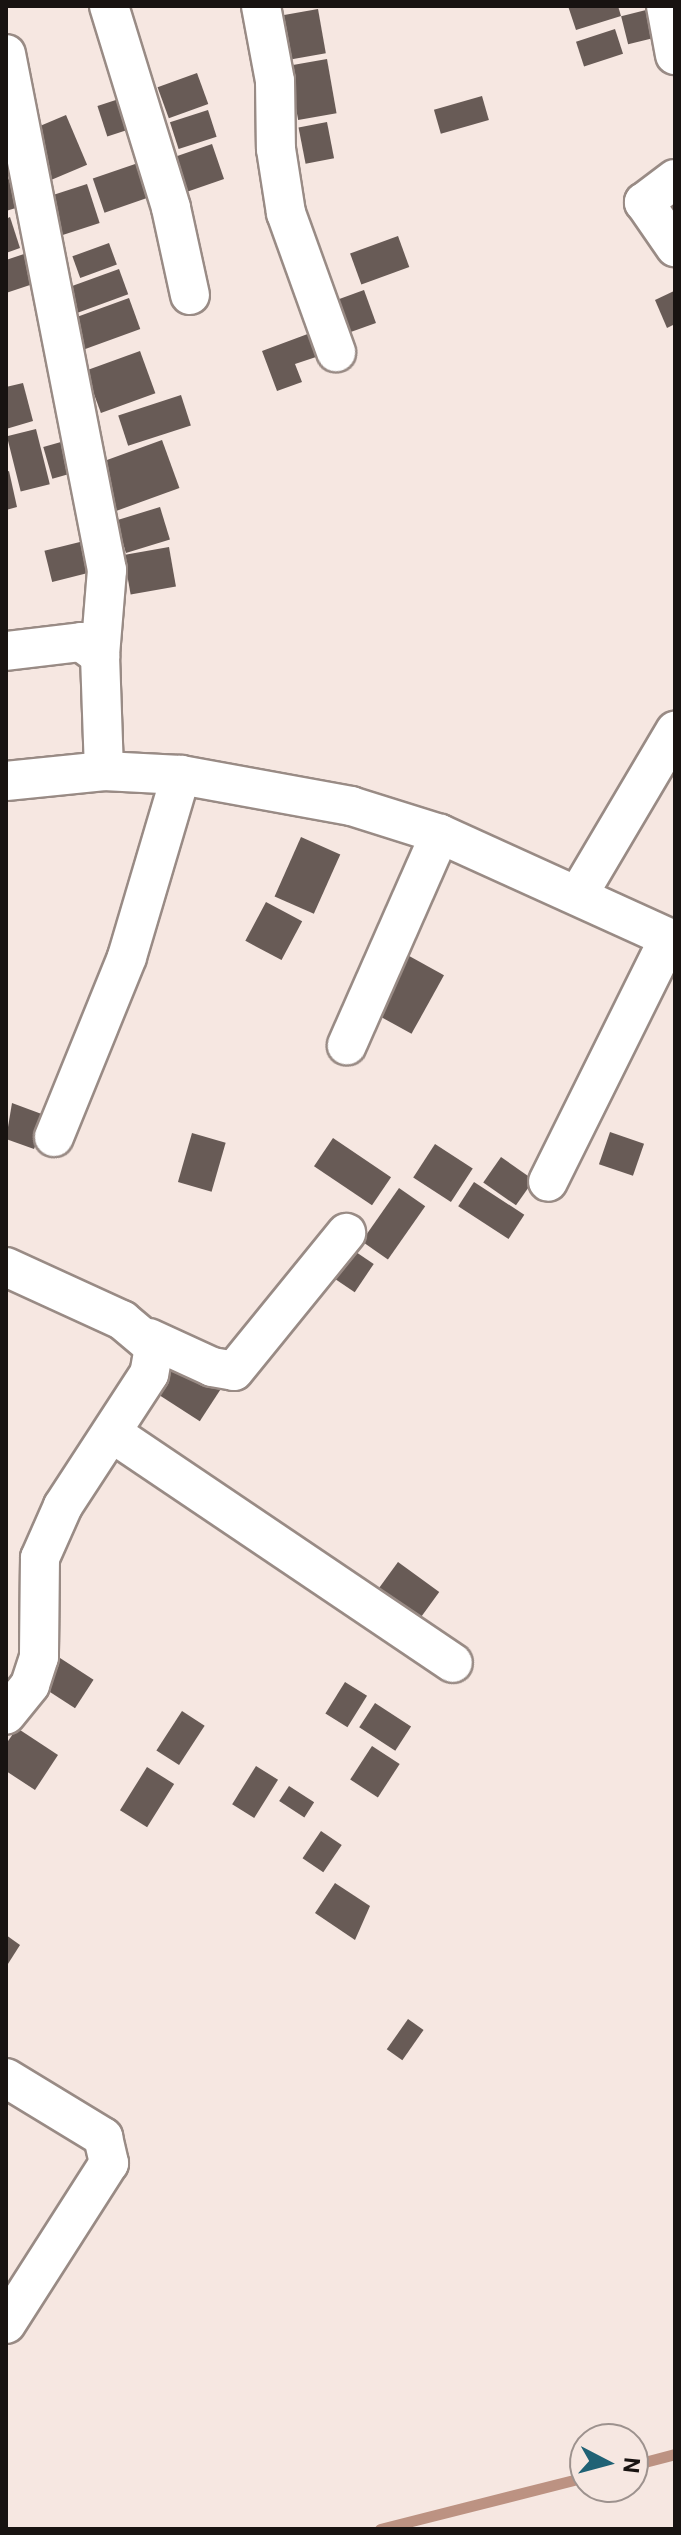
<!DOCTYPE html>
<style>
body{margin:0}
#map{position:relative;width:681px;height:2535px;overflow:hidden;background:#f6e7e1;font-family:Roboto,sans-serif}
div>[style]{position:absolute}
.stream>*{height:11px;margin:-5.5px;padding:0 5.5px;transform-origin:5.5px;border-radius:5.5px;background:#bc9282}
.building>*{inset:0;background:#685b56;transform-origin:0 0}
.roads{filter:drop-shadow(2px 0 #998b85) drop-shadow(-2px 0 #998b85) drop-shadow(0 2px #998b85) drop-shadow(0 -2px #998b85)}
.street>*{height:38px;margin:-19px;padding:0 19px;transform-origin:19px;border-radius:19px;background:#fff}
span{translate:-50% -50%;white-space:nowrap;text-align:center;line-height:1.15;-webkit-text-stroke:8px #f6e7e1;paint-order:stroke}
.frame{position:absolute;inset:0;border:8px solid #181311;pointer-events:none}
.north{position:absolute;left:569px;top:2423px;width:80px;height:80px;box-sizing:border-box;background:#f6e7e1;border:2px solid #9d928e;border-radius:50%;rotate:96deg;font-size:22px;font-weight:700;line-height:32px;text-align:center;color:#181311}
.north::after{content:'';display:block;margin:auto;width:28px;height:36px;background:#206275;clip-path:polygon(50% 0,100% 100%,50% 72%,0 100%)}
</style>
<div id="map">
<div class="stream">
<i style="left:633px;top:2465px;width:43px;rotate:-14.7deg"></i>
<i style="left:380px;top:2529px;width:211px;rotate:-14.2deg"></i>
</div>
<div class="building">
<i style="clip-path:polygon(568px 6px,618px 6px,621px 16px,576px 30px)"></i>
<i style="left:658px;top:7px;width:29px;height:38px;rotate:76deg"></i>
<i style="left:318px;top:9px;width:45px;height:43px;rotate:80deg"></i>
<i style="left:615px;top:29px;width:26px;height:41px;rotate:72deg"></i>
<i style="left:327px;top:59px;width:55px;height:39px;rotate:80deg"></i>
<i style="left:197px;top:73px;width:33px;height:42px;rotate:70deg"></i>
<i style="left:482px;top:96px;width:25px;height:50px;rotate:74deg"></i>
<i style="left:125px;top:97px;width:32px;height:29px;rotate:72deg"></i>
<i style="left:208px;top:110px;width:28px;height:40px;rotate:72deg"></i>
<i style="left:66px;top:115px;width:54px;height:45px;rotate:67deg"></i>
<i style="left:327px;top:122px;width:37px;height:29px;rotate:79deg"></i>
<i style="left:212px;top:144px;width:37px;height:39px;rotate:71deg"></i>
<i style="left:141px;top:162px;width:36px;height:51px;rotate:71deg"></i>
<i style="clip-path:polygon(6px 172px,19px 207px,6px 211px)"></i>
<i style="left:87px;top:184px;width:41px;height:60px;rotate:72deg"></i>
<i style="clip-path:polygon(10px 217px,20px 248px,6px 253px,6px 219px)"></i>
<i style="left:398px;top:236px;width:33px;height:51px;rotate:70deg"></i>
<i style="left:109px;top:243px;width:23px;height:39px;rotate:70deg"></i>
<i style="clip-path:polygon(33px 251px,42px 281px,6px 293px,6px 260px)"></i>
<i style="left:119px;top:269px;width:27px;height:77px;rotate:70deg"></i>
<i style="left:364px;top:290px;width:35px;height:35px;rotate:70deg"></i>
<i style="clip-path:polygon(674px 291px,675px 324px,667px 328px,655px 300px)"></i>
<i style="left:129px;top:298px;width:33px;height:76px;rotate:70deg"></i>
<i style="clip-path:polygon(313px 332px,322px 355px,295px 364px,302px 382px,277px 391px,262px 351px)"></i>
<i style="left:140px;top:351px;width:45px;height:58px;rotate:70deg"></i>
<i style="clip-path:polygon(23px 383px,33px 421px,6px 429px,6px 387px)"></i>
<i style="left:181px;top:395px;width:32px;height:66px;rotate:72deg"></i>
<i style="left:36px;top:429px;width:57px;height:30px;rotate:76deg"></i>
<i style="left:75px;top:438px;width:33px;height:33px;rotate:74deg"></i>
<i style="left:162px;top:440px;width:51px;height:71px;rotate:70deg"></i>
<i style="clip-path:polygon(9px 471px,17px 507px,6px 510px,6px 472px)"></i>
<i style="left:160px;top:507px;width:34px;height:46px;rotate:73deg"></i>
<i style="left:92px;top:539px;width:32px;height:49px;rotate:76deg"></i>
<i style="left:169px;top:547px;width:40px;height:46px;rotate:80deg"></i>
<i style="left:301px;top:837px;width:43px;height:65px;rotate:24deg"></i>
<i style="left:266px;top:902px;width:41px;height:44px;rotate:28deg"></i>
<i style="left:402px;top:952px;width:48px;height:67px;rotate:29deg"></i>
<i style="clip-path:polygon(12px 1103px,47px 1116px,34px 1149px,6px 1139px)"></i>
<i style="left:610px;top:1132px;width:36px;height:34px;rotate:19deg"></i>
<i style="left:192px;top:1133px;width:35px;height:51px;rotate:16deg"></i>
<i style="left:333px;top:1138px;width:70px;height:34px;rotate:34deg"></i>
<i style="left:435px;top:1144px;width:45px;height:40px;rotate:33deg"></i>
<i style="left:501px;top:1157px;width:40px;height:31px;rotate:35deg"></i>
<i style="left:474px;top:1182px;width:60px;height:29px;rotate:33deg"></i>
<i style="left:399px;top:1188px;width:32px;height:65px;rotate:35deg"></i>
<i style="left:353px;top:1250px;width:25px;height:34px;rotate:34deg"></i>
<i style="left:176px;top:1357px;width:55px;height:41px;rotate:33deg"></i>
<i style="left:398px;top:1562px;width:51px;height:44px;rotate:36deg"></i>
<i style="left:60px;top:1658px;width:40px;height:34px;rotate:33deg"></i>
<i style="left:345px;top:1682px;width:26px;height:37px;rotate:32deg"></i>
<i style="left:375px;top:1703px;width:43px;height:29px;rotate:33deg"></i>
<i style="left:182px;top:1711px;width:27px;height:47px;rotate:33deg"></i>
<i style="clip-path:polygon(17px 1728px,58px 1755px,35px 1790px,6px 1771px,6px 1744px)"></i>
<i style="left:372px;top:1746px;width:33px;height:40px;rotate:33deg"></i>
<i style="left:256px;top:1766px;width:26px;height:45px;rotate:32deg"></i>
<i style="left:147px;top:1767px;width:32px;height:51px;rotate:32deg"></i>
<i style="left:289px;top:1786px;width:30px;height:18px;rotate:33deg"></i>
<i style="left:321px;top:1831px;width:25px;height:33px;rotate:34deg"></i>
<i style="clip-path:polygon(335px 1883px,370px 1906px,355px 1940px,315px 1913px)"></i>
<i style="clip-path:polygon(6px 1935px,20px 1945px,6px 1967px)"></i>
<i style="left:408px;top:2019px;width:19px;height:37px;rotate:35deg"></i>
</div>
<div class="roads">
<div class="street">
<i style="left:109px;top:6px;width:211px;rotate:72.9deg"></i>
<i style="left:171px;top:208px;width:89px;rotate:77.7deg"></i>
<i style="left:261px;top:6px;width:76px;rotate:79.4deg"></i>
<i style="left:275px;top:81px;width:68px;rotate:89.2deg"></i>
<i style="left:276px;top:149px;width:65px;rotate:81.1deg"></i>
<i style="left:286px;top:213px;width:148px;rotate:70.2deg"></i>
<i style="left:666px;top:6px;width:50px;rotate:79.6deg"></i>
<i style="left:6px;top:54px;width:526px;rotate:78.93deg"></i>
<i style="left:107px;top:570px;width:86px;rotate:94.7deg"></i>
<i style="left:675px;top:179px;width:39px;rotate:143deg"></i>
<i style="left:644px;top:202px;width:55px;rotate:55.4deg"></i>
<i style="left:6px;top:651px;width:76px;rotate:-6.8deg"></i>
<i style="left:81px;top:642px;width:24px;rotate:36deg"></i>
<i style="left:100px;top:656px;width:115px;rotate:88deg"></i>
<i style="left:6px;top:781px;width:99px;rotate:-5.8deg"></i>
<i style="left:104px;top:771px;width:77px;rotate:3deg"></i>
<i style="left:181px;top:775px;width:173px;rotate:10.3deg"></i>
<i style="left:351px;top:806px;width:93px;rotate:17.5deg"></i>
<i style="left:440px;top:834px;width:231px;rotate:113.8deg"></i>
<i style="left:440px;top:834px;width:252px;rotate:24.4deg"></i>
<i style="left:669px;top:938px;width:272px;rotate:116.4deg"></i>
<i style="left:578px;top:895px;width:191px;rotate:-59.4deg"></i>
<i style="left:54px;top:1137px;width:194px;rotate:-67.9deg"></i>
<i style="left:127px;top:957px;width:190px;rotate:-73.5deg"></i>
<i style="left:6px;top:1267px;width:128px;rotate:24.6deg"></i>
<i style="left:122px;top:1320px;width:42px;rotate:40.2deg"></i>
<i style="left:154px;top:1347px;width:27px;rotate:100deg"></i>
<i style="left:149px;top:1374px;width:158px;rotate:123.1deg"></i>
<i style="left:63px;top:1506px;width:57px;rotate:113.9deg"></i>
<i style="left:40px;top:1558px;width:99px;rotate:90.6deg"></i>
<i style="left:39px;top:1657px;width:29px;rotate:108deg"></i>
<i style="left:30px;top:1685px;width:38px;rotate:129deg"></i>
<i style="left:149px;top:1338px;width:69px;rotate:24.7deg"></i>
<i style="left:212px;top:1367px;width:22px;rotate:10deg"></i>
<i style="left:234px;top:1371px;width:178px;rotate:-50.9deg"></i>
<i style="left:112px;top:1433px;width:411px;rotate:34deg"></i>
<i style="left:6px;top:2078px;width:114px;rotate:31.3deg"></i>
<i style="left:103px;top:2137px;width:27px;rotate:77deg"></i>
<i style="left:109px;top:2163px;width:191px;rotate:122.6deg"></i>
</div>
</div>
<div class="frame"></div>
<div class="north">N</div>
</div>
